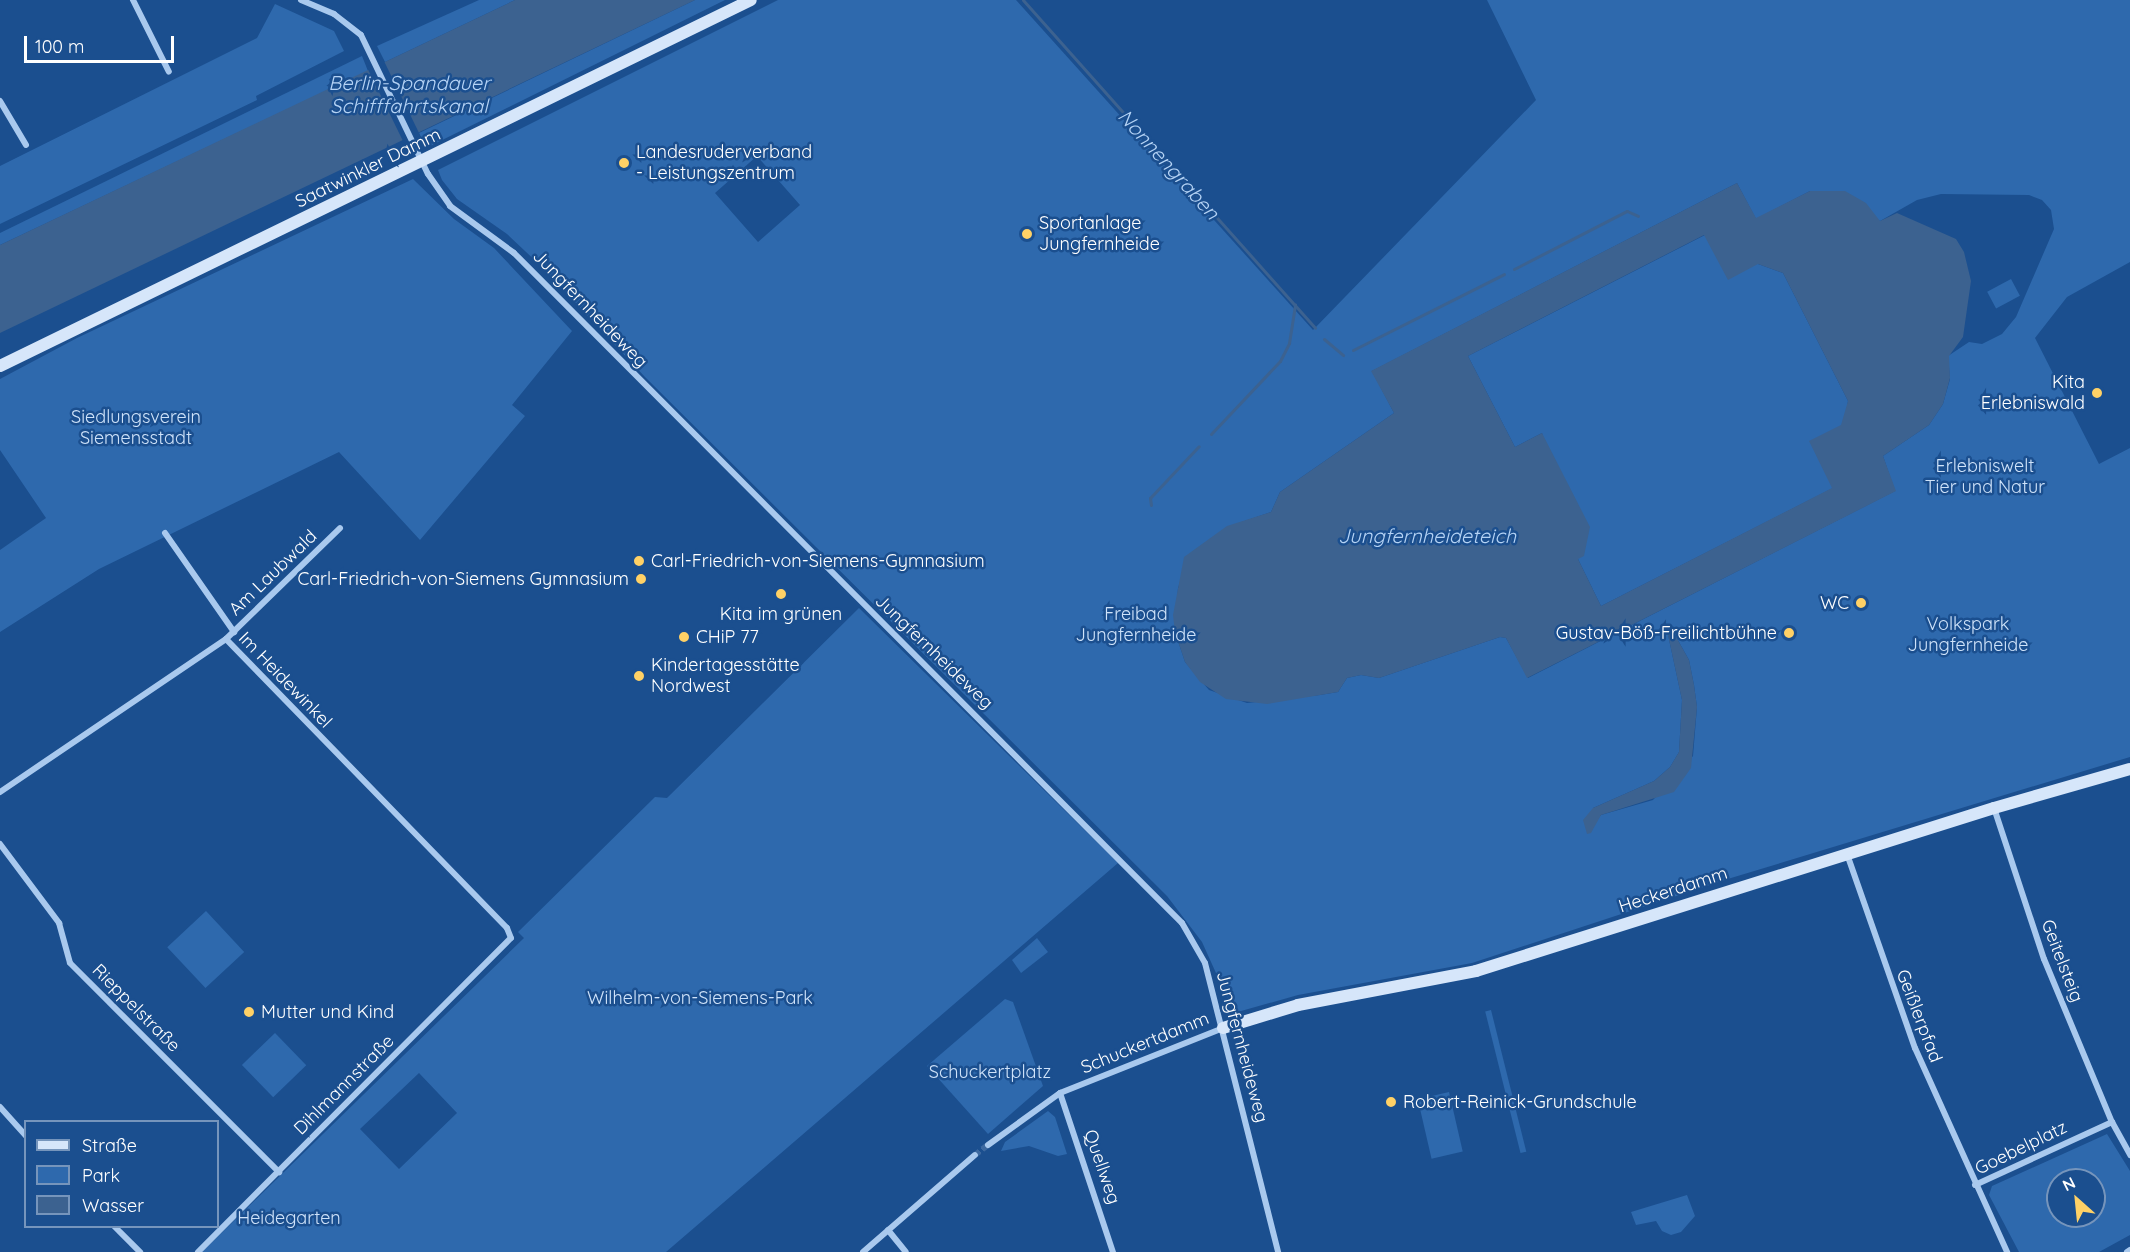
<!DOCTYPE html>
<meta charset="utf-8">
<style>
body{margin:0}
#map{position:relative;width:2130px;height:1252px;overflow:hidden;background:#1b4f8f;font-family:Quicksand,sans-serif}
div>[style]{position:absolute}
.green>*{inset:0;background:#2e69ad;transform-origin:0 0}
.water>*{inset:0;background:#3c6290}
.pier>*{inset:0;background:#1b4f8f;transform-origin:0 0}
.stream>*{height:3px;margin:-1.5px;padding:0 1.5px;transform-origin:1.5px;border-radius:1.5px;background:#3c6290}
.street-tunnel>*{height:6px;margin-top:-3px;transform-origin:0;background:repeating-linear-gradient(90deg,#3d69a0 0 6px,transparent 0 9px)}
.street>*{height:6px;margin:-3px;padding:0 3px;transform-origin:3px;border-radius:3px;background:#a9c9ee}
.secondary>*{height:12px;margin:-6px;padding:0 6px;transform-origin:6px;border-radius:6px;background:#d6e6fa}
.dots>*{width:16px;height:16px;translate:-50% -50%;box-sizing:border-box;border:3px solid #1b4f8f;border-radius:50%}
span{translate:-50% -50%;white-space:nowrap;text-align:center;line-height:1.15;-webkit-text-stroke:5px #1b4f8f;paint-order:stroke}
.poi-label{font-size:18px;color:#fff}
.left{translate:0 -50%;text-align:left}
.right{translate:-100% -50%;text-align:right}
.street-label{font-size:18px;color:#fff}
.park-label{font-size:18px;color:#cfe3fa}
.water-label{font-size:20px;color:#b5d3f5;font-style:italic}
.legend{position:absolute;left:24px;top:1120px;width:195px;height:108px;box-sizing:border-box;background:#1b4f8f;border:2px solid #7695bc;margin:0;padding:8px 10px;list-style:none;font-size:18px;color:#fff}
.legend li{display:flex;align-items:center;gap:12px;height:30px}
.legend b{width:30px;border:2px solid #7695bc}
.north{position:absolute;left:2046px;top:1168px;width:60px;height:60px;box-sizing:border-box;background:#1b4f8f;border:2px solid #7695bc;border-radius:50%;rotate:333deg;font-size:16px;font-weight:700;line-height:24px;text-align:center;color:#fff}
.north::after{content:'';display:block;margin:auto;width:21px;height:27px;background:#ffd166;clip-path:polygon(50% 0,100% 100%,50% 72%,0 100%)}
.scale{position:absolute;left:24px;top:36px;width:150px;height:27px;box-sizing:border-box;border:3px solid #fff;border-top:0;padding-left:8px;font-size:18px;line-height:21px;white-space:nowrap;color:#fff;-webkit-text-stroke:4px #1b4f8f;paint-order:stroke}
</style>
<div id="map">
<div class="green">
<i style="clip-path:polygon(479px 0,515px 0,385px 62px,377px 46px)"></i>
<i style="clip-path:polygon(695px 0,725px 0,426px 148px,419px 133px)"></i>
<i style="clip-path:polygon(evenodd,778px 0,1016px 0,1313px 330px,1536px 100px,1487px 0,2130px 0,2130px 262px,2067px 297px,2035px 338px,2099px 464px,2130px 448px,2130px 757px,1731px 878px,1472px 963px,1298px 995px,1234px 1013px,1202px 942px,1167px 896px,645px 377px,543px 268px,507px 234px,457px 199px,442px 180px,438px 170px,778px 0,757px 156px,800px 205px,758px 242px,715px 193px,757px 156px,778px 0,1737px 183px,1756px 219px,1810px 191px,1880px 221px,1917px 200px,1941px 194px,2029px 195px,2042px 200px,2051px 210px,2054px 229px,2016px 317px,2002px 334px,1982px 344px,1969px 342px,1948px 356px,1950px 379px,1943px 404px,1929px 425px,1883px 456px,1895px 491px,1528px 678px,1506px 638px,1500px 637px,1379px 678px,1361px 675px,1347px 678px,1338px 692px,1320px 695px,1247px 703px,1209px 690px,1185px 662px,1175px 632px,1178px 588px,1190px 554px,1227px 527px,1271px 512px,1280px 492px,1394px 413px,1372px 371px,1737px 183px,778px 0,1670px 626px,1689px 660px,1694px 685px,1697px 707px,1693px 756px,1653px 800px,1601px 815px,1593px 825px,1593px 808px,1654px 781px,1670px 767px,1679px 752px,1682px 700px,1667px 630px,1670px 626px)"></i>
<i style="clip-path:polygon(275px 4px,334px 31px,344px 51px,256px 96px,257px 100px,0 224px,0 166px,257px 38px)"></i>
<i style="clip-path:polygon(362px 56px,368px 71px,0 245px,0 233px)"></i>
<i style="clip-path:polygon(413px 179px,454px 219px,494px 248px,572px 331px,512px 405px,525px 416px,420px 540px,339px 452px,99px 569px,0 632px,0 550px,46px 518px,0 450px,0 379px,77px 338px)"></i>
<i style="clip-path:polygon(1705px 235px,1758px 264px,1783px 273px,1848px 401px,1833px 488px,1601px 606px,1578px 559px,1542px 433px,1515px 447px,1468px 356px)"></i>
<i style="left:2011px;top:279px;width:19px;height:27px;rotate:62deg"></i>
<i style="clip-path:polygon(evenodd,859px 608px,1118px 863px,666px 1252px,202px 1252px,524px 938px,518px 932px,655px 797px,667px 798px,859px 608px,419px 1073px,457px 1113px,399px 1169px,360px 1129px,419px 1073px)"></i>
<i style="left:206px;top:911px;width:56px;height:53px;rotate:47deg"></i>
<i style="clip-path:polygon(1037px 938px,1048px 952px,1021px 973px,1012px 960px)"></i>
<i style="clip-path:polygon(1005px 999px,1013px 1002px,1043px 1086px,988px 1134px,927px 1066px)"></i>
<i style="left:1491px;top:1010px;width:146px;height:6px;rotate:76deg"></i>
<i style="left:275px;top:1033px;width:45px;height:46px;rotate:46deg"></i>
<i style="left:1449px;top:1092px;width:61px;height:32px;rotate:77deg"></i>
<i style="clip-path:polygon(1048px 1111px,1055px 1117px,1067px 1154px,1058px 1156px,1029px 1146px,1001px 1151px,1005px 1142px)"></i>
<i style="clip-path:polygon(evenodd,2107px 1134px,2130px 1171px,2130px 1235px,2099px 1252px,2019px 1252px,1989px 1195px,1992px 1186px,2107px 1134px,2058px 1180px,2094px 1180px,2094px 1216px,2058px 1216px,2058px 1180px)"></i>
<i style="clip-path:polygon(1687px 1195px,1695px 1216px,1681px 1232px,1671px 1235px,1662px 1231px,1656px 1221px,1636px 1225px,1631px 1212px)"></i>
</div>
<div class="water">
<i style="clip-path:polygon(515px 0,695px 0,0 333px,0 245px)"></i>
<i style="clip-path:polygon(evenodd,1737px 183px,1756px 218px,1810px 191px,1845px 191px,1866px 203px,1880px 221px,1897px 213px,1956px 239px,1964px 252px,1971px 281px,1963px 337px,1949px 356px,1950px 378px,1943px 404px,1929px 425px,1883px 456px,1896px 491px,1527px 678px,1506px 638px,1500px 637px,1379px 678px,1361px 675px,1347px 678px,1338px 692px,1267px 704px,1226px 699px,1200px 682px,1185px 662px,1175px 632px,1173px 615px,1184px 557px,1227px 526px,1271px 512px,1280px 492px,1394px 413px,1371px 371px,1737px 183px,1704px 235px,1728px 280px,1758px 264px,1783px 273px,1848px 401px,1841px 425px,1809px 441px,1832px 488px,1601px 606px,1578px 559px,1584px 556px,1590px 527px,1542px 433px,1515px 447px,1468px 356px,1704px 235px)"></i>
<i style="clip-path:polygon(1670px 626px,1689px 660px,1694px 685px,1697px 707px,1691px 768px,1674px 792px,1601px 815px,1591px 833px,1587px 834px,1583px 820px,1593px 808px,1654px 781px,1670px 767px,1679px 752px,1682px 700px,1667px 630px)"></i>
</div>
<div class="pier">
<i style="left:383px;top:59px;width:85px;height:18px;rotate:64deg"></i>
</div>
<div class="stream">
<i style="left:1023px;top:0;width:439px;rotate:48.3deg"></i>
<i style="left:1514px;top:269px;width:127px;rotate:-27.2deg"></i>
<i style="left:1627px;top:211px;width:12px;rotate:24deg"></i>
<i style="left:1324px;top:339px;width:25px;rotate:40deg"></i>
<i style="left:1353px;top:350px;width:169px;rotate:-26.7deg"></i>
<i style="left:1211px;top:434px;width:100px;rotate:-46.6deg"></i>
<i style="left:1280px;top:361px;width:20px;rotate:-63deg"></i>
<i style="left:1289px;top:343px;width:39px;rotate:-81deg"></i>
<i style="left:1151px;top:505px;width:7px;rotate:-98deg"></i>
<i style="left:1150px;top:498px;width:71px;rotate:-46.7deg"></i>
</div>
<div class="street-tunnel">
<i style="left:975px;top:1155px;width:16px;rotate:-38deg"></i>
</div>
<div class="street">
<i style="left:133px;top:0;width:80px;rotate:63.4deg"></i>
<i style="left:301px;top:0;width:36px;rotate:23deg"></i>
<i style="left:334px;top:14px;width:34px;rotate:38deg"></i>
<i style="left:361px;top:35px;width:154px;rotate:64.3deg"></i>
<i style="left:428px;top:174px;width:39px;rotate:55deg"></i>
<i style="left:450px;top:206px;width:79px;rotate:36.3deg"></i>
<i style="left:514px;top:253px;width:946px;rotate:45.09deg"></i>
<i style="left:1182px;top:923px;width:46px;rotate:60.1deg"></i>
<i style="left:1205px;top:963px;width:298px;rotate:75.8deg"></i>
<i style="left:0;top:101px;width:51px;rotate:59.4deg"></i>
<i style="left:165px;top:533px;width:121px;rotate:55.1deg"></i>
<i style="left:0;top:792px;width:273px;rotate:-34.1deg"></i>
<i style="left:226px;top:639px;width:159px;rotate:-44.2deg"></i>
<i style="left:1994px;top:808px;width:159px;rotate:71.7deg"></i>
<i style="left:2044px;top:959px;width:177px;rotate:67.4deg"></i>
<i style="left:2112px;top:1122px;width:38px;rotate:61deg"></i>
<i style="left:0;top:844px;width:99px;rotate:53.2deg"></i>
<i style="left:59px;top:923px;width:41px;rotate:74.6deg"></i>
<i style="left:70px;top:963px;width:296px;rotate:45deg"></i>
<i style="left:1847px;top:854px;width:206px;rotate:70.7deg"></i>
<i style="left:1915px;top:1048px;width:224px;rotate:65.7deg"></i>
<i style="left:1060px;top:1093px;width:168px;rotate:71.6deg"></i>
<i style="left:0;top:1107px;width:39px;rotate:48deg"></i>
<i style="left:988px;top:1145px;width:89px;rotate:-35.8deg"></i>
<i style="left:1060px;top:1093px;width:175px;rotate:-21.7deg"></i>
<i style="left:1975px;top:1185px;width:151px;rotate:-24.7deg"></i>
<i style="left:114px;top:1226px;width:37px;rotate:45deg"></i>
<i style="left:888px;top:1230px;width:28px;rotate:51deg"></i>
<i style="left:198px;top:1252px;width:443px;rotate:-45.1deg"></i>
<i style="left:511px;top:938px;width:11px;rotate:-112deg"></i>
<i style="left:507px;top:928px;width:403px;rotate:-134.2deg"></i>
<i style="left:863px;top:1252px;width:148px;rotate:-40.9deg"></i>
<i style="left:2127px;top:1252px;width:4px;rotate:-34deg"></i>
</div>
<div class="secondary">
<i style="left:0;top:366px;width:835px;rotate:-25.98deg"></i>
<i style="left:1223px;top:1028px;width:78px;rotate:-17deg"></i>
<i style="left:1298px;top:1005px;width:181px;rotate:-10.8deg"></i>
<i style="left:1476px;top:971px;width:543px;rotate:-17.47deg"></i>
<i style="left:1994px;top:808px;width:141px;rotate:-16deg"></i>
</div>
<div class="dots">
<i style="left:624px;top:163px;background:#ffd166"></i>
<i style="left:1027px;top:234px;background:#ffd166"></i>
<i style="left:2097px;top:393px;background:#ffd166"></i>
<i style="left:639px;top:561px;background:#ffd166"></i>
<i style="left:641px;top:579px;background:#ffd166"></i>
<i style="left:781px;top:594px;background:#ffd166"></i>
<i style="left:1861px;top:603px;background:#ffd166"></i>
<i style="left:1789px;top:633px;background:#ffd166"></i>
<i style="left:684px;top:637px;background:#ffd166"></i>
<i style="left:639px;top:676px;background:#ffd166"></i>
<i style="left:249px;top:1012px;background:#ffd166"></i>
<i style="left:1391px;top:1102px;background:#ffd166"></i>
</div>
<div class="poi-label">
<span class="left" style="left:636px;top:163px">Landesruderverband<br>- Leistungszentrum</span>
<span class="left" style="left:1039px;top:234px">Sportanlage<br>Jungfernheide</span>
<span class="right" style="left:2085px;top:393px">Kita<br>Erlebniswald</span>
<span class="left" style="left:651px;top:561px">Carl-Friedrich-von-Siemens-Gymnasium</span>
<span class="right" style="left:629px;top:579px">Carl-Friedrich-von-Siemens Gymnasium</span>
<span class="right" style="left:1849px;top:603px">WC</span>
<span style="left:781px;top:614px">Kita im grünen</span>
<span class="right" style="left:1777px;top:633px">Gustav-Böß-Freilichtbühne</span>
<span class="left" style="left:696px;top:637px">CHiP 77</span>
<span class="left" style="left:651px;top:676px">Kindertagesstätte<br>Nordwest</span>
<span class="left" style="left:261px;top:1012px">Mutter und Kind</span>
<span class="left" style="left:1403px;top:1102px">Robert-Reinick-Grundschule</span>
</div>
<div class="street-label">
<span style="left:368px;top:168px;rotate:-26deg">Saatwinkler Damm</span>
<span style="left:590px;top:309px;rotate:46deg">Jungfernheideweg</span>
<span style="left:273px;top:573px;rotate:-44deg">Am Laubwald</span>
<span style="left:934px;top:652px;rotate:44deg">Jungfernheideweg</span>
<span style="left:285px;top:680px;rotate:46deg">Im Heidewinkel</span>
<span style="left:1673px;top:890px;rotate:-18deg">Heckerdamm</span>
<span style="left:2062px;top:961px;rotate:69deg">Geitelsteig</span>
<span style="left:136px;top:1008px;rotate:45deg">Rieppelstraße</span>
<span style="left:1919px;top:1016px;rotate:69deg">Geißlerpfad</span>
<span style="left:1145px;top:1043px;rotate:-22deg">Schuckertdamm</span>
<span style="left:1242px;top:1047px;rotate:75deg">Jungfernheideweg</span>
<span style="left:344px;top:1085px;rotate:-45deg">Dihlmannstraße</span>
<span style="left:2021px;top:1148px;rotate:-26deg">Goebelplatz</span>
<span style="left:1102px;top:1167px;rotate:71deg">Quellweg</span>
</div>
<div class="park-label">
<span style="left:136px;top:428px">Siedlungsverein<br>Siemensstadt</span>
<span style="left:1985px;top:477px">Erlebniswelt<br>Tier und Natur</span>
<span style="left:1136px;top:625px">Freibad<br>Jungfernheide</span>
<span style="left:1968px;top:635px">Volkspark<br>Jungfernheide</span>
<span style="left:700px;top:998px">Wilhelm-von-Siemens-Park</span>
<span style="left:990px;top:1072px">Schuckertplatz</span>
<span style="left:289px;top:1218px">Heidegarten</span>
</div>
<div class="water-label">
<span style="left:409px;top:94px">Berlin-Spandauer<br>Schifffahrtskanal</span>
<span style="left:1169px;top:164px;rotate:48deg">Nonnengraben</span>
<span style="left:1427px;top:535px">Jungfernheideteich</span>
</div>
<ul class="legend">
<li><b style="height:8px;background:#d6e6fa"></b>Straße</li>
<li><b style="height:16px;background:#2e69ad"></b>Park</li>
<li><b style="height:16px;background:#3c6290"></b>Wasser</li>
</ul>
<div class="north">N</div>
<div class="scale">100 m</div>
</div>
